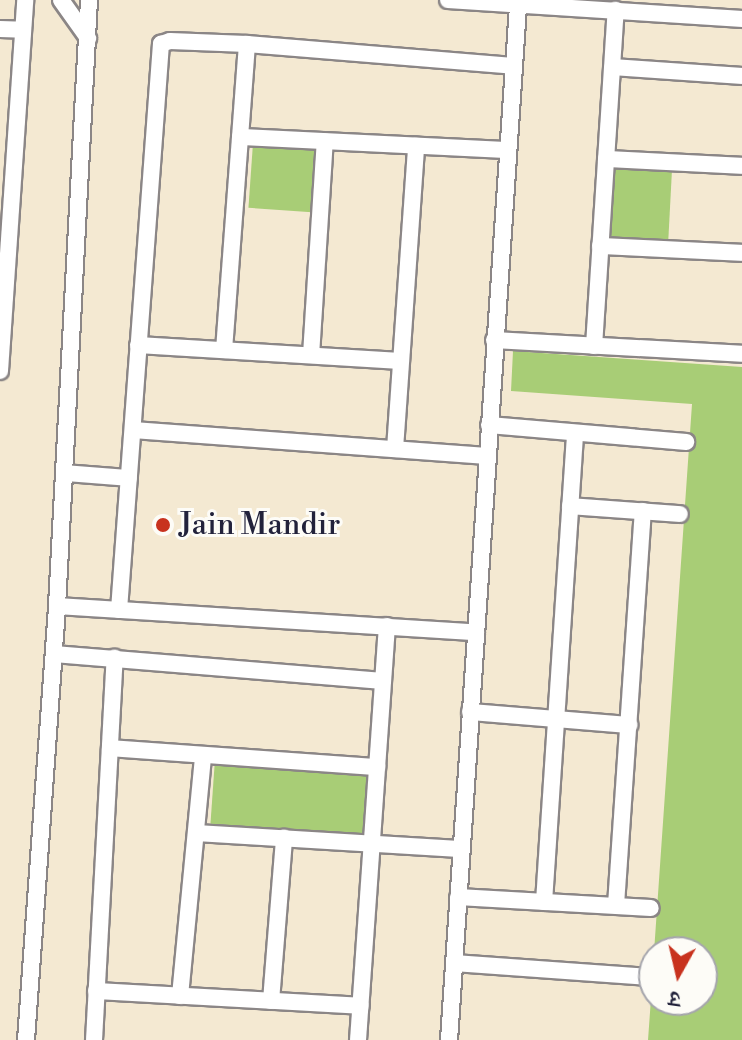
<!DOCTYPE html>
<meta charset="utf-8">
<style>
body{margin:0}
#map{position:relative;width:742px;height:1040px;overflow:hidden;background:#f4e9d2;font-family:"Libre Bodoni","Noto Serif Devanagari",serif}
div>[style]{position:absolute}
.green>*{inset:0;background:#a8cd76;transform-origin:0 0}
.roads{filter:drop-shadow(2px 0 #8b8686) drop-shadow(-2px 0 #8b8686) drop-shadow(0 2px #8b8686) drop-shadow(0 -2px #8b8686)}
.minor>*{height:16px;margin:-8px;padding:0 8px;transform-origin:8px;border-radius:8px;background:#fff}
.dots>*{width:22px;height:22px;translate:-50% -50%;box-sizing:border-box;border:4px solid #fdfcf7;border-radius:50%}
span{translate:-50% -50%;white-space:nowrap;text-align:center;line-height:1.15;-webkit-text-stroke:6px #fdfcf7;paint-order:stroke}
.poi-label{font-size:30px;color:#22223b}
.left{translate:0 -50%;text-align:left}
.north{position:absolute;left:638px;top:936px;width:80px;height:80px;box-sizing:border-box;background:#fdfcf7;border:2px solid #a5a5ac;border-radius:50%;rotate:188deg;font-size:22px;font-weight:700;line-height:32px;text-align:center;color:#22223b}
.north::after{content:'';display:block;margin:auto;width:28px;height:36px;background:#c8321e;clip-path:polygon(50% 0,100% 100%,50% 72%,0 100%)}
</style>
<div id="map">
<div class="green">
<i style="left:253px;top:143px;width:67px;height:65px;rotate:4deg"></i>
<i style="left:612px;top:168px;width:60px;height:70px;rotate:3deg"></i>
<i style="clip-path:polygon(513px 351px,742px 367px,742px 1040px,648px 1040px,654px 957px,654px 1000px,702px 1000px,702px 952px,654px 952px,692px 404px,511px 391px)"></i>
<i style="left:215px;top:759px;width:158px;height:65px;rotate:4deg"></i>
</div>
<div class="roads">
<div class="minor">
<i style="left:61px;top:0;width:47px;rotate:54.6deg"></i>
<i style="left:448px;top:0;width:295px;rotate:3.7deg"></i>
<i style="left:0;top:29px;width:23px;rotate:2deg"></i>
<i style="left:613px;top:67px;width:129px;rotate:4deg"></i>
<i style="left:240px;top:137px;width:268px;rotate:2.8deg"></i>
<i style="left:606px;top:159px;width:136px;rotate:2.9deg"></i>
<i style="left:600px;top:246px;width:142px;rotate:2.8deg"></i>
<i style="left:494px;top:340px;width:248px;rotate:3.2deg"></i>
<i style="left:138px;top:345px;width:263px;rotate:3.5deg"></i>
<i style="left:594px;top:346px;width:337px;rotate:-86.3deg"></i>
<i style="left:224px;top:350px;width:307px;rotate:-85.7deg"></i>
<i style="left:311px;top:355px;width:214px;rotate:-86.3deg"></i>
<i style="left:0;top:371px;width:372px;rotate:-86.1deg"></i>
<i style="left:489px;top:425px;width:198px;rotate:4.9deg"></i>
<i style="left:133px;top:430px;width:355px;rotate:4.2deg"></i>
<i style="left:395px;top:449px;width:304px;rotate:-86deg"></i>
<i style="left:65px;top:473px;width:64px;rotate:4.5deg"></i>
<i style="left:570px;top:506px;width:110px;rotate:4.2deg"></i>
<i style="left:57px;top:606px;width:420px;rotate:3.6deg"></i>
<i style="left:119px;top:610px;width:568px;rotate:-85.76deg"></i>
<i style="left:161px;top:44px;width:9px;rotate:-18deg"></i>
<i style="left:170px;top:41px;width:77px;rotate:2.2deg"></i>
<i style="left:247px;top:44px;width:267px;rotate:4.7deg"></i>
<i style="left:54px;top:654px;width:330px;rotate:4.7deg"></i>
<i style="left:470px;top:712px;width:160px;rotate:4.7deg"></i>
<i style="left:110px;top:748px;width:268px;rotate:4.1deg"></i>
<i style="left:196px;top:833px;width:264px;rotate:3.5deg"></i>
<i style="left:458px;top:897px;width:193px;rotate:3.3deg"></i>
<i style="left:544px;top:902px;width:470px;rotate:-86.2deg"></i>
<i style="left:616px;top:905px;width:395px;rotate:-86.1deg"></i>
<i style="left:454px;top:963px;width:196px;rotate:4.1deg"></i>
<i style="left:96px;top:991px;width:265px;rotate:3.2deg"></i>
<i style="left:180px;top:996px;width:242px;rotate:-84.5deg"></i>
<i style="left:271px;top:1001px;width:164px;rotate:-85.4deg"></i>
<i style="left:26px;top:1040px;width:435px;rotate:-85.9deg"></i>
<i style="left:57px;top:606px;width:607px;rotate:-86.98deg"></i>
<i style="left:94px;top:1040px;width:383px;rotate:-86.9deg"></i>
<i style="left:358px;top:1040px;width:415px;rotate:-86deg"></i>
<i style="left:449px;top:1040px;width:1036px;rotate:-86.18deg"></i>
</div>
</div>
<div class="dots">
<i style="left:163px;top:525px;background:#c8321e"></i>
</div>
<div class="poi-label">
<span class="left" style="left:179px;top:525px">Jain Mandir</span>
</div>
<div class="north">उ</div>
</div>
